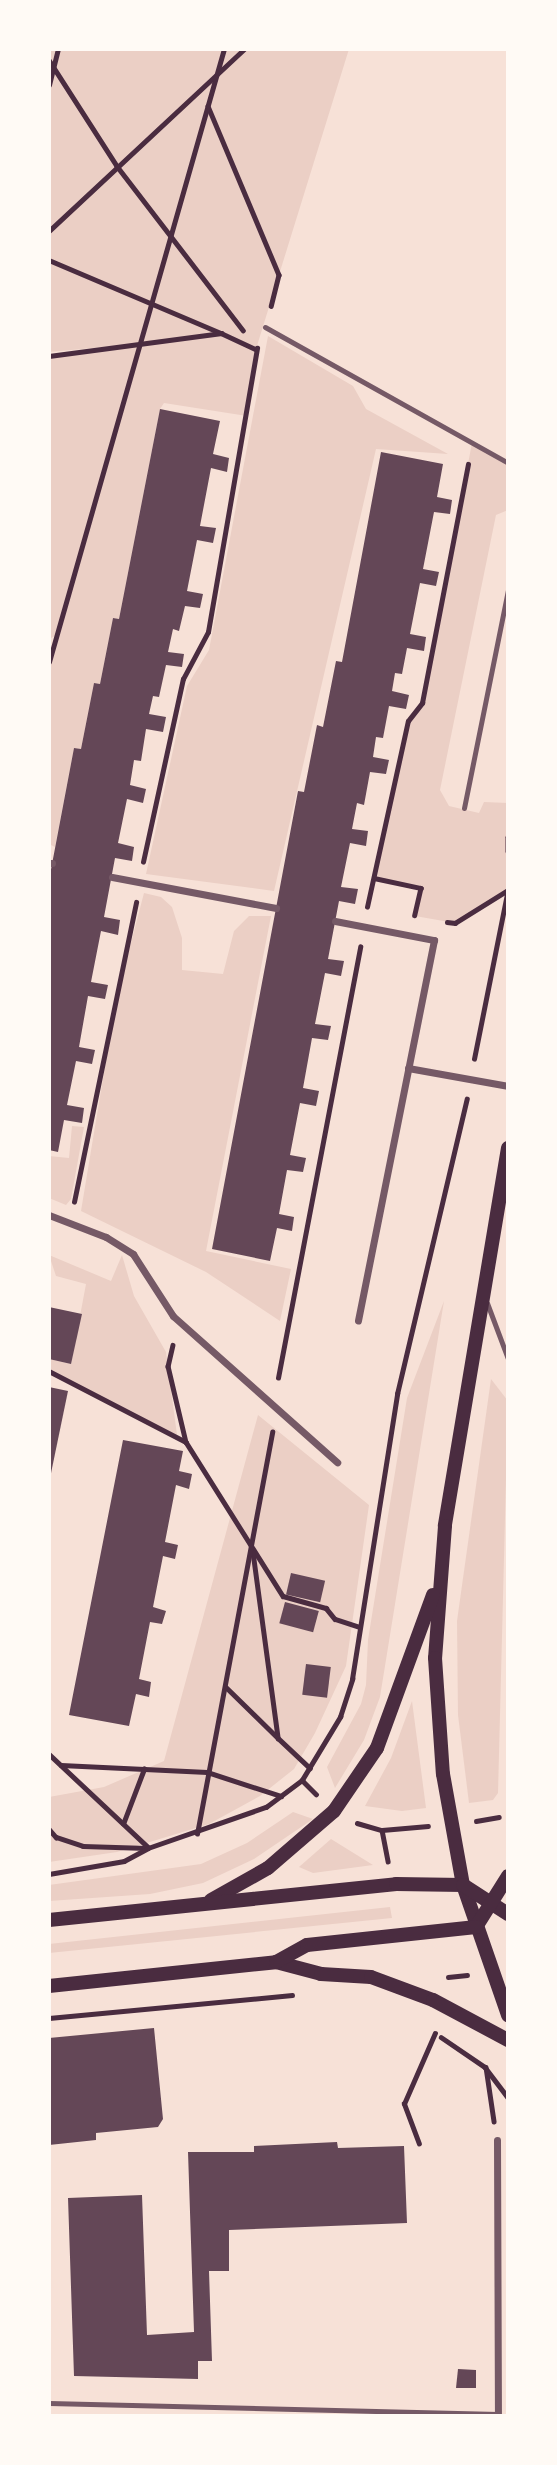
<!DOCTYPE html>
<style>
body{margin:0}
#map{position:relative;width:557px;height:2465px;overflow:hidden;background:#f7e1d7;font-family:Rubik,sans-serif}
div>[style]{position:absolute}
.green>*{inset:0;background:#ebcfc5}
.building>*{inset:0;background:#644757;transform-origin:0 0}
.path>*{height:4.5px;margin:-2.25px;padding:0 2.25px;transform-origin:2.25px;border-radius:2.25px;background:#4a2c40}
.service>*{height:5px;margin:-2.5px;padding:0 2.5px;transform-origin:2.5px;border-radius:2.5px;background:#755966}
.minor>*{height:7px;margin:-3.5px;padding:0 3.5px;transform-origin:3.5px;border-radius:3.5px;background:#755966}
.secondary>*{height:14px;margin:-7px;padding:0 7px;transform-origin:7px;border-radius:7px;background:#4a2c40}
span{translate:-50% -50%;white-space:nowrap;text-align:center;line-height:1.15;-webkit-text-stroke:7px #fffaf5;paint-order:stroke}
.frame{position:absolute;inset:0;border:51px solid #fffaf5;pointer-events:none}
</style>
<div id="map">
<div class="green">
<i style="clip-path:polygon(49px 49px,349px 49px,256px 349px,259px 351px,247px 416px,164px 403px,160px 409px,119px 619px,113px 618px,100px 684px,94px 683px,81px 749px,74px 748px,55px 847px,49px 844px,49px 662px,57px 635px,49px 639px,49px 356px,126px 345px,49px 352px)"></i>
<i style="clip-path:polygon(268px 336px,353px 386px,366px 409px,448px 454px,376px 449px,274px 891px,146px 874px,187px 686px,209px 650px)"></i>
<i style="clip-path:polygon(472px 443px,508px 463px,508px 510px,496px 515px,440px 790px,449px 806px,479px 813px,484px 802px,508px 803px,508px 890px,455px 923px,415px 916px,421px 888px,374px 878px,408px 721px,422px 703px)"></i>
<i style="clip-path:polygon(144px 893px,161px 897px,172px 907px,182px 938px,182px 970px,223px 974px,234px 931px,249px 916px,271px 916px,206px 1251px,291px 1269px,280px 1321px,206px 1272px,81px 1211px,116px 1000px)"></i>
<i style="clip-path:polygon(72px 1126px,84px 1127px,71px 1199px,66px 1205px,49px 1198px,49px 1156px,69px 1158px)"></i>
<i style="clip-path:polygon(49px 1255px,111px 1281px,122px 1255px,134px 1296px,166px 1352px,177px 1435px,49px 1372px,49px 1359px,71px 1364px,86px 1284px,56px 1276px)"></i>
<i style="clip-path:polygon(444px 1301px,380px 1697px,364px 1740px,335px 1788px,327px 1767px,361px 1704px,366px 1685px,368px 1640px,407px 1398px)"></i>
<i style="clip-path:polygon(491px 1379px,508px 1401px,498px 1793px,493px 1800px,469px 1803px,458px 1715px,457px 1621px)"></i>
<i style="clip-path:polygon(258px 1415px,369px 1505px,346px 1666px,315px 1733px,294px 1769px,260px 1796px,209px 1824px,117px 1852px,49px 1862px,49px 1797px,104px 1787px,164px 1761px)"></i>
<i style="clip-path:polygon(412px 1701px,426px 1808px,402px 1811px,365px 1806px,391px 1758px)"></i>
<i style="clip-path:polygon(293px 1812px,313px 1819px,254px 1859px,203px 1883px,150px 1894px,49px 1901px,49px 1885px,201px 1864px,247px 1843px)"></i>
<i style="clip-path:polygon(331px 1839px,373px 1865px,313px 1873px,299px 1867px)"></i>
<i style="clip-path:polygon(390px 1907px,392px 1918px,49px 1953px,49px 1944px)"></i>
</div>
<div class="building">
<i style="clip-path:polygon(160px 409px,220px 421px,213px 454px,229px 458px,227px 472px,211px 468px,200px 526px,216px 528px,213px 543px,197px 540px,187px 591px,203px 594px,200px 608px,185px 606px,179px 631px,173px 629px,168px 652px,184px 654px,182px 667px,166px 665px,159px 697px,153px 696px,149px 714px,166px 717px,163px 732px,146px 729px,141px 761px,134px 760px,130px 785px,146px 789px,143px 803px,127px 799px,118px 843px,134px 847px,132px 861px,115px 858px,104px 917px,120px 920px,118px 935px,101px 931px,91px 982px,108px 985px,105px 999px,88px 996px,79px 1047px,95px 1050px,92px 1064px,76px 1061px,67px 1105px,84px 1108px,82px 1123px,64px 1120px,58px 1152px,49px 1150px,49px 880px,74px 748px,81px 749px,94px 683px,100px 684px,113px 618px,119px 619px)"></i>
<i style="clip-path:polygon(381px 452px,443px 464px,437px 497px,452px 500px,450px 514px,434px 512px,423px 569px,439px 572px,436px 586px,420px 583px,410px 634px,426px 637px,424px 651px,407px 648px,402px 674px,395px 673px,392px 691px,409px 695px,406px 709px,389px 706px,383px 738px,376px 737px,373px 757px,389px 760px,386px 774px,370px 772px,364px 805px,357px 803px,352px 829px,368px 831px,366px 846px,350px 843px,341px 887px,358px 889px,355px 904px,339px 901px,328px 959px,344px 961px,341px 976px,325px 973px,315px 1024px,331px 1026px,328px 1040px,312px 1038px,303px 1088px,319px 1091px,316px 1106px,300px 1103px,290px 1155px,306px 1158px,303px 1172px,287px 1170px,279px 1214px,294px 1217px,292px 1231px,277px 1228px,270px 1261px,212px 1249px,298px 791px,304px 792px,317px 725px,323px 727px,336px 661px,342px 662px)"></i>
<i style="clip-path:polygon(49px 1307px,82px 1314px,71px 1364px,49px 1359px)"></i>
<i style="clip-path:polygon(49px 1387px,68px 1391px,50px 1478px,49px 1478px)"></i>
<i style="clip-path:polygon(123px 1440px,183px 1451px,179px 1471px,192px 1474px,189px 1489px,176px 1485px,165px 1542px,178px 1545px,175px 1559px,163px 1556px,153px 1607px,166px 1611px,162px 1624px,150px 1622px,139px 1679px,151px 1682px,149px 1697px,136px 1694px,129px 1726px,69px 1715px)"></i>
<i style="left:291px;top:1573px;width:35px;height:22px;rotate:13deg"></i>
<i style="left:285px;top:1602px;width:35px;height:22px;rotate:15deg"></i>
<i style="left:306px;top:1664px;width:25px;height:31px;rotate:7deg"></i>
<i style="clip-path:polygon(154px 2028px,163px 2119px,158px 2127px,96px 2133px,96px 2140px,49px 2145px,49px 2038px)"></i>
<i style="clip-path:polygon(337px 2142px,338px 2148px,404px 2146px,407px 2223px,229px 2230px,229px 2271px,209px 2271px,212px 2361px,198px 2361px,198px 2379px,74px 2376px,68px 2198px,142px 2195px,147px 2335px,194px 2332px,188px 2152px,254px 2152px,254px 2146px)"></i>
<i style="clip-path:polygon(458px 2369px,476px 2370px,476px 2388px,456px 2388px)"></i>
</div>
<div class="path">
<i style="left:49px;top:60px;width:126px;rotate:57.3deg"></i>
<i style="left:117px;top:166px;width:207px;rotate:52.5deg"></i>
<i style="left:49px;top:85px;width:37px;rotate:-76deg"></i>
<i style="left:208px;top:106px;width:183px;rotate:67.2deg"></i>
<i style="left:279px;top:275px;width:32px;rotate:104deg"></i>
<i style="left:49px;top:231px;width:267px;rotate:-43deg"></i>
<i style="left:49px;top:260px;width:185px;rotate:23deg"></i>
<i style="left:49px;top:356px;width:174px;rotate:-7.6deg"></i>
<i style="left:221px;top:333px;width:38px;rotate:25deg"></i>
<i style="left:49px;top:662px;width:637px;rotate:-74.07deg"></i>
<i style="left:508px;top:837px;width:14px;rotate:90deg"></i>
<i style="left:143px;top:862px;width:187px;rotate:-77.7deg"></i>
<i style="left:183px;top:679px;width:53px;rotate:-62deg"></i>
<i style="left:208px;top:632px;width:288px;rotate:-80.2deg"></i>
<i style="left:374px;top:878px;width:48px;rotate:12deg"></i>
<i style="left:421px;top:888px;width:28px;rotate:103deg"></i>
<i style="left:367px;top:907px;width:190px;rotate:-77.6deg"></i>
<i style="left:408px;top:721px;width:23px;rotate:-52deg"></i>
<i style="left:422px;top:703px;width:243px;rotate:-79.1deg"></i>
<i style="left:447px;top:922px;width:8px;rotate:7deg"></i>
<i style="left:455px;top:923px;width:62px;rotate:-31.9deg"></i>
<i style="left:474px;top:1059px;width:173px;rotate:-78.7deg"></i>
<i style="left:74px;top:1202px;width:306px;rotate:-78.3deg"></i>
<i style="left:173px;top:1345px;width:22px;rotate:103deg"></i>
<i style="left:168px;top:1366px;width:78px;rotate:76.7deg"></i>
<i style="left:186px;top:1442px;width:182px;rotate:57.8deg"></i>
<i style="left:283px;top:1596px;width:45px;rotate:15.6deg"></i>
<i style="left:326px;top:1608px;width:14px;rotate:51deg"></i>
<i style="left:335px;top:1619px;width:26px;rotate:18deg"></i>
<i style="left:49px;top:1371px;width:154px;rotate:27.4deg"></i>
<i style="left:278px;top:1378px;width:439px;rotate:-79.2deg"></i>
<i style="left:253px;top:1552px;width:188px;rotate:82.3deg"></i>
<i style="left:278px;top:1738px;width:44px;rotate:43.2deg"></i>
<i style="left:226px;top:1687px;width:71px;rotate:44.4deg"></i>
<i style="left:49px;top:1754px;width:136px;rotate:43.2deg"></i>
<i style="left:61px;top:1765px;width:146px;rotate:2.7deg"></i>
<i style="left:207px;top:1772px;width:78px;rotate:18deg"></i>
<i style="left:302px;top:1780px;width:20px;rotate:45deg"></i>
<i style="left:476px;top:1821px;width:23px;rotate:-10deg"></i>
<i style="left:357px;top:1823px;width:26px;rotate:16deg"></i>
<i style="left:382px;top:1830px;width:46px;rotate:-5deg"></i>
<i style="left:123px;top:1824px;width:59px;rotate:-69.1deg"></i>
<i style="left:49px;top:1829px;width:11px;rotate:49deg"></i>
<i style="left:56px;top:1837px;width:28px;rotate:18deg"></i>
<i style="left:83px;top:1846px;width:64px;rotate:1.8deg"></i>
<i style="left:382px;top:1830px;width:32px;rotate:79deg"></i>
<i style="left:197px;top:1834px;width:409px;rotate:-79.4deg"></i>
<i style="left:49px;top:1874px;width:76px;rotate:-9.8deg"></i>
<i style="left:124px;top:1861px;width:27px;rotate:-28deg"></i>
<i style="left:148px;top:1848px;width:125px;rotate:-19.2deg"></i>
<i style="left:266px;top:1807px;width:45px;rotate:-36.9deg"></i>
<i style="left:302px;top:1780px;width:74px;rotate:-58.9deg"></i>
<i style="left:340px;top:1717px;width:40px;rotate:-72deg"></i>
<i style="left:352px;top:1679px;width:289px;rotate:-81deg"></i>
<i style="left:397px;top:1394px;width:303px;rotate:-76.7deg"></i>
<i style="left:448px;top:1977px;width:19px;rotate:-6deg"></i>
<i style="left:49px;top:2018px;width:244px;rotate:-5.4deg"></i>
<i style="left:441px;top:2037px;width:53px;rotate:34.3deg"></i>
<i style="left:485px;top:2067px;width:39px;rotate:53deg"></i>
<i style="left:486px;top:2067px;width:55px;rotate:81.6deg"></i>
<i style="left:419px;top:2144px;width:43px;rotate:-110.6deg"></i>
<i style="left:404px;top:2104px;width:77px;rotate:-66.4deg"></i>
</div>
<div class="service">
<i style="left:265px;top:327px;width:278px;rotate:29.2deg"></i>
<i style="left:464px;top:808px;width:223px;rotate:-78.6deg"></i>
<i style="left:487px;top:1303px;width:60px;rotate:69.4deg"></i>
<i style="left:49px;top:2403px;width:449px;rotate:1.4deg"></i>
</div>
<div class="minor">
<i style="left:49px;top:863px;width:3px"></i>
<i style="left:112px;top:877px;width:167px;rotate:10.7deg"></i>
<i style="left:335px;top:921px;width:101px;rotate:10.9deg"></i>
<i style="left:434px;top:940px;width:388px;rotate:101.3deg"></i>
<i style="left:408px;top:1068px;width:102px;rotate:10.2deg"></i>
<i style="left:49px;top:1215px;width:61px;rotate:21.1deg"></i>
<i style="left:106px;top:1237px;width:32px;rotate:32deg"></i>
<i style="left:133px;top:1254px;width:74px;rotate:57.2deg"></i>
<i style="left:173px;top:1316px;width:220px;rotate:41.7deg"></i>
<i style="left:497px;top:2140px;width:274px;rotate:89.8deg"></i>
</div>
<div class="secondary">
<i style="left:508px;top:1148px;width:383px;rotate:99.5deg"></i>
<i style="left:445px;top:1526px;width:132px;rotate:94.3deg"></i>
<i style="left:435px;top:1658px;width:116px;rotate:86.1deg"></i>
<i style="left:443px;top:1774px;width:113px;rotate:79.8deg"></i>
<i style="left:463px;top:1885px;width:138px;rotate:70.9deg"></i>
<i style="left:211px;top:1900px;width:65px;rotate:-29.3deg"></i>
<i style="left:268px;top:1868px;width:87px;rotate:-40.8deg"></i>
<i style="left:334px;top:1811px;width:76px;rotate:-55.7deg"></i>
<i style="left:377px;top:1748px;width:163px;rotate:-69.9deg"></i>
<i style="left:49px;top:1920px;width:349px;rotate:-5.9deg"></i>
<i style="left:396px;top:1884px;width:67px;rotate:0.9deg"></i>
<i style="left:463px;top:1885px;width:54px;rotate:32.8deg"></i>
<i style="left:476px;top:1927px;width:60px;rotate:-57.9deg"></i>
<i style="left:276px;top:1962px;width:47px;rotate:14.9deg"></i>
<i style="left:321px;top:1974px;width:50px;rotate:3.4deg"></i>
<i style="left:371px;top:1977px;width:66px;rotate:20.4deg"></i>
<i style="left:433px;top:2000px;width:85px;rotate:28.1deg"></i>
<i style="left:49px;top:1986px;width:228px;rotate:-6deg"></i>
<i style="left:276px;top:1962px;width:35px;rotate:-29deg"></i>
<i style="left:307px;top:1945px;width:170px;rotate:-6.1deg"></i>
</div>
<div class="frame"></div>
</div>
